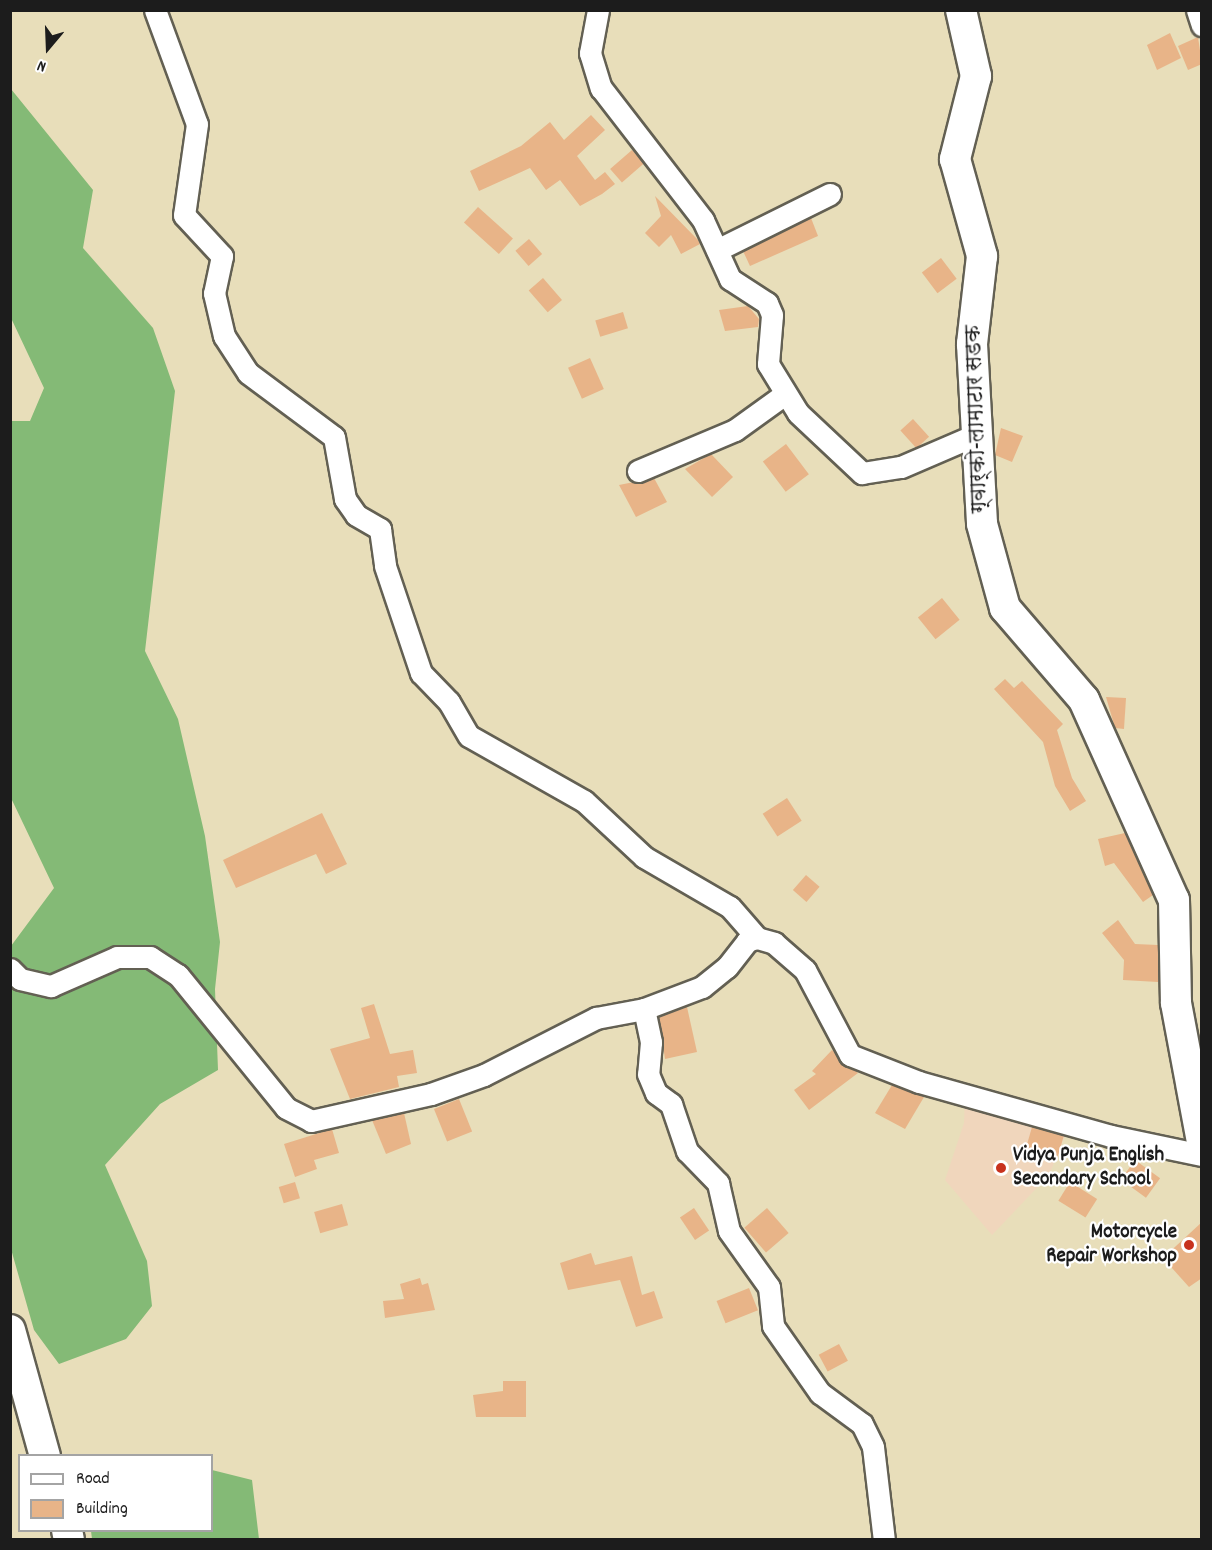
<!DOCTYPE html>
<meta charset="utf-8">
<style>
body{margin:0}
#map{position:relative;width:1212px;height:1550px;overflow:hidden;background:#e8deba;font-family:Dekko,"Playpen Sans Deva",sans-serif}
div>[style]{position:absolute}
.built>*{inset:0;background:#f0d6bc}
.forest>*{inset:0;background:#84ba76}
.building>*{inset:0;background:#e8b488;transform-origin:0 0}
.roads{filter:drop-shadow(2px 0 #636053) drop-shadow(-2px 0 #636053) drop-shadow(0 2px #636053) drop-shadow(0 -2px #636053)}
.street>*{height:21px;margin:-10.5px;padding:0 10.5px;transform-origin:10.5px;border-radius:10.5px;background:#fff}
.secondary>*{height:30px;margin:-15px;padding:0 15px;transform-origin:15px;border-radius:15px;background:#fff}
.dots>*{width:16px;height:16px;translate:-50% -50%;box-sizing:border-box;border:3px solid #fff;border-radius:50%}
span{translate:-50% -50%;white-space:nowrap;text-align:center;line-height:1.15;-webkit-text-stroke:4.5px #fff;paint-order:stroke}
.street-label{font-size:21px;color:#1c1c1c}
.poi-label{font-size:21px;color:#1c1c1c;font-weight:700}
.left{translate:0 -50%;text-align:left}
.right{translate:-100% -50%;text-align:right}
.frame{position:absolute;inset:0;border:12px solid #1c1c1c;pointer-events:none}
.legend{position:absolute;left:18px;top:1454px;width:195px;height:78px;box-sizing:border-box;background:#fff;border:2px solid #a4a4a4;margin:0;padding:8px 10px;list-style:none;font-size:18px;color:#1c1c1c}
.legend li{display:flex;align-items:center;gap:12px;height:30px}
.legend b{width:30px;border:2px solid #a4a4a4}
.north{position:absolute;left:18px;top:18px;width:60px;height:60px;-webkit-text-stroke:4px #fff;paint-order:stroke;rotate:199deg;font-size:16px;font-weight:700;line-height:24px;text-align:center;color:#1c1c1c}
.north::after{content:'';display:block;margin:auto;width:21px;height:27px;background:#1c1c1c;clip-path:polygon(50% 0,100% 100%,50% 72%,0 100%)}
</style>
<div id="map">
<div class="built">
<i style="clip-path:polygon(965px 1097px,1065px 1136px,1049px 1175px,992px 1235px,945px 1180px,964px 1123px)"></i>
</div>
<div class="forest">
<i style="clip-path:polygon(11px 89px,93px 190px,83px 248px,153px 328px,175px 391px,145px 651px,178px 719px,205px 836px,220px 942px,215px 989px,218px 1070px,160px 1104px,105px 1165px,147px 1261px,152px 1306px,126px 1339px,59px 1364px,34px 1330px,11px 1249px,11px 946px,54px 888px,11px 798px,11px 421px,30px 421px,44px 388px,11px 318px)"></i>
<i style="clip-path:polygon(212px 1470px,252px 1480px,259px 1539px,92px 1539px,91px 1531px,212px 1530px)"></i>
</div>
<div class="building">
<i style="clip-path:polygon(1170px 33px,1181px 58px,1157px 70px,1147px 45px)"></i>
<i style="clip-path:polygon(1198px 37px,1202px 64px,1188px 70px,1178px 46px)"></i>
<i style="clip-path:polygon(591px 115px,605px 130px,577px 156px,595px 180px,605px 172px,615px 184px,602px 194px,580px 206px,560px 180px,546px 190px,530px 168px,479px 191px,470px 171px,521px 146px,550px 122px,564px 140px)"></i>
<i style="left:632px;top:150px;width:18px;height:29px;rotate:49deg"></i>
<i style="clip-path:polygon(655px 196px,698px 240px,700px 244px,681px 254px,671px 235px,659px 247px,645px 233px,661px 216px)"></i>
<i style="left:478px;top:207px;width:47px;height:21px;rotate:42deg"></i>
<i style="clip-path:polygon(811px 218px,818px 236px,750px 266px,743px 251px)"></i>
<i style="left:529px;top:239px;width:20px;height:18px;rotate:49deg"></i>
<i style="left:941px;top:258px;width:26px;height:24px;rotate:53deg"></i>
<i style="left:543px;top:278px;width:29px;height:19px;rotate:49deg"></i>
<i style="clip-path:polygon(748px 306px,759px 319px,758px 327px,725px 331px,719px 310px)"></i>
<i style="left:623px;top:312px;width:17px;height:29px;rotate:73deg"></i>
<i style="left:590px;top:358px;width:34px;height:24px;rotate:66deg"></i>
<i style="left:913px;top:419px;width:24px;height:17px;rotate:48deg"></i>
<i style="clip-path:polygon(1001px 428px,1023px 436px,1012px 462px,995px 455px)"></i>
<i style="left:786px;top:444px;width:38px;height:29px;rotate:53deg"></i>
<i style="clip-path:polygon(711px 454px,733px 477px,712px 497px,685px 469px)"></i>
<i style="clip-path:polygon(654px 478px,667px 502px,636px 517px,619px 485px)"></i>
<i style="left:942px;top:598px;width:28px;height:31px;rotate:51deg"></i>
<i style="clip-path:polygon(1005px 679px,1014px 688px,1022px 681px,1063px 724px,1057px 730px,1072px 778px,1086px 801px,1070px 811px,1055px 786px,1043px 742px,994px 689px)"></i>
<i style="clip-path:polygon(1106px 697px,1126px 698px,1124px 729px,1115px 728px)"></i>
<i style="left:787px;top:798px;width:27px;height:29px;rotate:57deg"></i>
<i style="clip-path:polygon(322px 813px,347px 864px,326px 874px,316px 854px,236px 888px,223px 860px)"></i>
<i style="clip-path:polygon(1125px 833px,1153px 895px,1143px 902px,1114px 863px,1105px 866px,1098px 839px)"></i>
<i style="left:806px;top:875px;width:18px;height:20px;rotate:41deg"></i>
<i style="clip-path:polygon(1118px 920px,1135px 944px,1158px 945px,1158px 982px,1123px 980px,1124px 960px,1102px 933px)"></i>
<i style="clip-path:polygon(374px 1004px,390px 1054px,413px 1050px,417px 1073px,397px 1076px,399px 1087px,350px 1099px,330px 1049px,370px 1038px,361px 1008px)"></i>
<i style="clip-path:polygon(687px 1007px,697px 1052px,665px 1059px,659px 1017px)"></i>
<i style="clip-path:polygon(832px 1050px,858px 1073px,809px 1110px,794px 1090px,816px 1074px,812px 1071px)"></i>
<i style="clip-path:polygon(892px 1085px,924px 1097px,905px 1129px,875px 1113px)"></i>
<i style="left:459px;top:1099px;width:35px;height:27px;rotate:68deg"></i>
<i style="clip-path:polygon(404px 1113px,411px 1144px,386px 1154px,372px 1120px)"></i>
<i style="left:1032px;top:1127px;width:33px;height:25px;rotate:16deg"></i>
<i style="clip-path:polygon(332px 1129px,339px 1153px,314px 1160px,317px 1169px,295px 1177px,284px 1144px)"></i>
<i style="left:1135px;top:1160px;width:31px;height:24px;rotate:36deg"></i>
<i style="left:295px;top:1182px;width:17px;height:17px;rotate:73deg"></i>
<i style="left:1070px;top:1182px;width:32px;height:22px;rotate:32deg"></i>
<i style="left:342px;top:1204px;width:22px;height:29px;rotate:74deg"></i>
<i style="left:694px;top:1208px;width:27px;height:17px;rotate:56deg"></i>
<i style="left:767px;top:1208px;width:33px;height:30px;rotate:49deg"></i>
<i style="clip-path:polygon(1202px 1222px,1202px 1278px,1189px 1287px,1163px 1258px)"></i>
<i style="clip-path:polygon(591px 1253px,595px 1265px,632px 1256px,642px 1295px,654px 1291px,663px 1318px,636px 1327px,620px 1280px,568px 1290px,560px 1263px)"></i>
<i style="clip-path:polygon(420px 1278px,422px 1285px,428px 1283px,435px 1310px,385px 1318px,383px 1301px,404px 1299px,400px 1284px)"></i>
<i style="left:749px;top:1288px;width:24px;height:35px;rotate:68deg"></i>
<i style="left:839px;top:1344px;width:19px;height:23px;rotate:62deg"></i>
<i style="clip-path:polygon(503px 1381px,526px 1381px,526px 1417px,476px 1417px,473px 1395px,503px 1391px)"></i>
</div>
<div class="roads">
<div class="street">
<i style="left:155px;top:10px;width:121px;rotate:69.8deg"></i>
<i style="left:197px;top:124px;width:92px;rotate:98.1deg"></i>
<i style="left:184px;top:215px;width:56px;rotate:47.2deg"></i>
<i style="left:222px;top:256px;width:38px;rotate:102deg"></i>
<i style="left:214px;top:293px;width:44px;rotate:76.9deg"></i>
<i style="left:224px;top:336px;width:44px;rotate:57deg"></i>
<i style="left:248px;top:373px;width:107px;rotate:36.7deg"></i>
<i style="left:334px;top:437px;width:63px;rotate:79.9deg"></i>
<i style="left:345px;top:499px;width:19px;rotate:55deg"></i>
<i style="left:356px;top:515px;width:28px;rotate:30deg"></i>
<i style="left:380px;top:529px;width:37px;rotate:82deg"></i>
<i style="left:385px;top:566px;width:113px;rotate:71.4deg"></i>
<i style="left:421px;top:673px;width:40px;rotate:46deg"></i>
<i style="left:449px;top:702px;width:39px;rotate:60deg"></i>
<i style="left:469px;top:736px;width:132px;rotate:29.5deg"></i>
<i style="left:584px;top:801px;width:82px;rotate:43deg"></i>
<i style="left:644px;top:857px;width:99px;rotate:30.2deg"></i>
<i style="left:730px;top:907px;width:41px;rotate:48.9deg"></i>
<i style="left:598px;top:10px;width:44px;rotate:100.5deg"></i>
<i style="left:590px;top:53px;width:37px;rotate:73deg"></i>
<i style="left:601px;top:88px;width:167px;rotate:52.3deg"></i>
<i style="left:703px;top:220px;width:65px;rotate:65.4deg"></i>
<i style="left:730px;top:279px;width:44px;rotate:33deg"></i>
<i style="left:767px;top:303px;width:13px;rotate:67deg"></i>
<i style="left:772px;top:315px;width:49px;rotate:94.7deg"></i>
<i style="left:768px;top:364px;width:57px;rotate:58.5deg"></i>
<i style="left:798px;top:413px;width:88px;rotate:43.2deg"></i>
<i style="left:862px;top:473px;width:39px;rotate:-9deg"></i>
<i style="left:901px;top:467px;width:86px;rotate:-23.3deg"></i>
<i style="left:1197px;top:10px;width:16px;rotate:72deg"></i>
<i style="left:717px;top:250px;width:126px;rotate:-26.4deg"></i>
<i style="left:638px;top:471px;width:105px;rotate:-22.9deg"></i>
<i style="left:735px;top:430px;width:62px;rotate:-35.8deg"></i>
<i style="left:10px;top:969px;width:14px;rotate:45deg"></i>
<i style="left:20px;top:979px;width:32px;rotate:13deg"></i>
<i style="left:51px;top:986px;width:72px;rotate:-23.7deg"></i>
<i style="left:117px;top:957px;width:33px"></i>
<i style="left:150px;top:957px;width:33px;rotate:33deg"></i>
<i style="left:178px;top:975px;width:171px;rotate:50.9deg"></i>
<i style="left:286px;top:1108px;width:28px;rotate:27deg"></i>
<i style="left:311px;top:1121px;width:123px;rotate:-12.7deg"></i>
<i style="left:431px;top:1094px;width:56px;rotate:-19.7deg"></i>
<i style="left:484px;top:1075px;width:126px;rotate:-27deg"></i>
<i style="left:596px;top:1018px;width:49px;rotate:-10.6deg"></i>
<i style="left:644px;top:1009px;width:34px;rotate:78deg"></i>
<i style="left:651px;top:1042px;width:32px;rotate:95deg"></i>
<i style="left:648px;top:1074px;width:21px;rotate:67deg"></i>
<i style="left:656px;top:1093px;width:19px;rotate:36deg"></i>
<i style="left:671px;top:1104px;width:50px;rotate:71.2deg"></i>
<i style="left:687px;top:1151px;width:45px;rotate:45.9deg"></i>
<i style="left:718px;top:1183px;width:49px;rotate:77.1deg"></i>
<i style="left:729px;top:1231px;width:69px;rotate:54.5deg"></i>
<i style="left:769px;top:1287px;width:39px;rotate:84deg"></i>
<i style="left:773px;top:1326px;width:82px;rotate:55deg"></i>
<i style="left:820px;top:1393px;width:52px;rotate:36.4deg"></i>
<i style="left:862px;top:1424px;width:25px;rotate:64deg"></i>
<i style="left:873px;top:1447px;width:94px;rotate:83.3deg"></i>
<i style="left:644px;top:1009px;width:62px;rotate:-20.8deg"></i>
<i style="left:702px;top:987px;width:32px;rotate:-39deg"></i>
<i style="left:727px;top:967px;width:33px;rotate:-52deg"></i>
<i style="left:747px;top:941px;width:10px;rotate:-17deg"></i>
<i style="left:757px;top:938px;width:18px;rotate:16deg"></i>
<i style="left:774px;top:943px;width:41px;rotate:41.1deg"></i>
<i style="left:805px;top:970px;width:96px;rotate:62.1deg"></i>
<i style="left:850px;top:1055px;width:74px;rotate:21.4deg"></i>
<i style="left:919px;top:1082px;width:199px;rotate:15.7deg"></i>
<i style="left:1111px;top:1136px;width:93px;rotate:11.8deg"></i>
</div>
<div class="secondary">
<i style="left:961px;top:10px;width:68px;rotate:77.2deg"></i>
<i style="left:976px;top:76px;width:86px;rotate:104.2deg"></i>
<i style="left:955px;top:159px;width:101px;rotate:74.4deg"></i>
<i style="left:982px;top:256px;width:89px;rotate:96.5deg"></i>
<i style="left:972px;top:344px;width:180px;rotate:86.8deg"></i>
<i style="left:982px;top:524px;width:87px;rotate:74.7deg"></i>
<i style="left:1005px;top:608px;width:121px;rotate:49.3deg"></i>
<i style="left:1084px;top:700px;width:219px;rotate:65.8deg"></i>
<i style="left:1174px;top:900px;width:103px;rotate:88.9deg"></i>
<i style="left:1176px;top:1003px;width:141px;rotate:79.4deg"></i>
<i style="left:10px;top:1330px;width:131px;rotate:74.5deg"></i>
<i style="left:67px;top:1530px;width:10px;rotate:79deg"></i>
</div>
</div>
<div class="dots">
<i style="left:1001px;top:1168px;background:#c8321e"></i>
<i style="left:1189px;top:1245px;background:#c8321e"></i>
</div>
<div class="street-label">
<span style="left:978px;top:419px;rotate:-92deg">ग्वार्को-लामाटार सडक</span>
</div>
<div class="poi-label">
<span class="left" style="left:1013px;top:1168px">Vidya Punja English<br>Secondary School</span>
<span class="right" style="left:1177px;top:1245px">Motorcycle<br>Repair Workshop</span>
</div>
<div class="frame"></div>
<ul class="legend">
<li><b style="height:8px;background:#fff"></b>Road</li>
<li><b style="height:16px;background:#e8b488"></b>Building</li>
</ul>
<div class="north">N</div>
</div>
